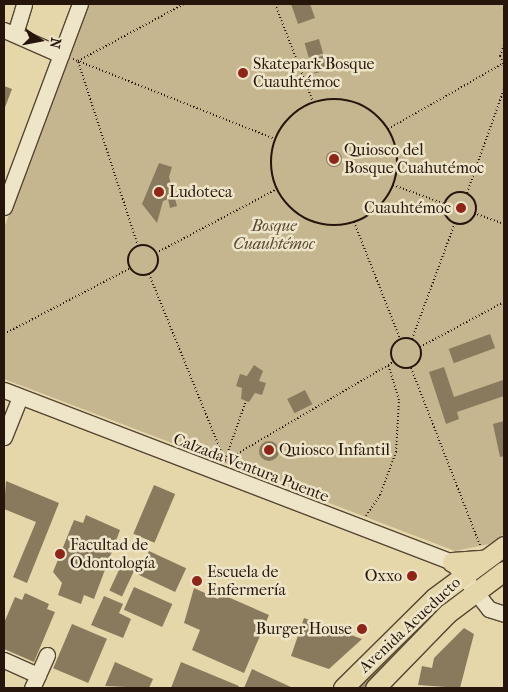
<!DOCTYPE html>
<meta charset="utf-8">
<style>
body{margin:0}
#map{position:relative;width:508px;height:692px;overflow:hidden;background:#e5d7aa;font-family:"IM FELL French Canon",serif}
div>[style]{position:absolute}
.green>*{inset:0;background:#c5b68f}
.stream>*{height:4px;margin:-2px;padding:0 2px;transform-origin:2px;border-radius:2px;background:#a49574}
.building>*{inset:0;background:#897a5e;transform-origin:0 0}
.round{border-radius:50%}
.path>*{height:2px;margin-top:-1px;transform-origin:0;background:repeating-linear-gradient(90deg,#26150b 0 1px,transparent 0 3.5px)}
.path>.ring{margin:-1px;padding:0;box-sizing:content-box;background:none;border:2px solid #26150b;border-radius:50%}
.roads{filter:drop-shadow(1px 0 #564633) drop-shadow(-1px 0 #564633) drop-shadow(0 1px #564633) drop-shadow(0 -1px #564633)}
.minor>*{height:15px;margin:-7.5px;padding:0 7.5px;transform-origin:7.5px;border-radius:7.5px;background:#eee5c8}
.major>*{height:19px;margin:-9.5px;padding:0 9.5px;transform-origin:9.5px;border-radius:9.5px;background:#e5d7aa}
.dots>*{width:14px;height:14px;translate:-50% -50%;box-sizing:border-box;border:2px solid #eee5c8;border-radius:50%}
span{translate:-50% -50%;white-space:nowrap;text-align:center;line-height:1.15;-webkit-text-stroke:5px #eee5c8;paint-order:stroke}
.poi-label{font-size:16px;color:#26150b}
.left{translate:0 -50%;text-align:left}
.right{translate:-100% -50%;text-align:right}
.park-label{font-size:16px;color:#564533;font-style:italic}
.street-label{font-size:16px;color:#26150b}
.frame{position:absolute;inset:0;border:5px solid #26150b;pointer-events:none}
.north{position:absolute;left:15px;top:15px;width:50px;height:50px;-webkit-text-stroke:4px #eee5c8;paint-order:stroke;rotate:101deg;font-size:14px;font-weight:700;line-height:20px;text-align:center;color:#26150b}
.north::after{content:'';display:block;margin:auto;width:18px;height:22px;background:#26150b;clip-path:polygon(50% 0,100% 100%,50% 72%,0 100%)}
</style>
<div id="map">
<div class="green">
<i style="clip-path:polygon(89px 4px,504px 4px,504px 534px,489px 544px,455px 551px,4px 379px,4px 228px)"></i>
</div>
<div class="stream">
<i style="left:473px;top:581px;width:38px;rotate:-35deg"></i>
<i style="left:361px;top:688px;width:148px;rotate:-44.2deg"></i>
</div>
<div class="building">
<i style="clip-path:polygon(291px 4px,310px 4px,315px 18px,298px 24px)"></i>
<i style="left:319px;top:39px;width:15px;height:15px;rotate:74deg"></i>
<i style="left:325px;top:55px;width:15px;height:15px;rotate:74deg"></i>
<i style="clip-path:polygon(4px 86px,12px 89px,4px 110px)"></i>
<i class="round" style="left:326px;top:151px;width:16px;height:16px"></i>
<i style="clip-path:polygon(159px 163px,172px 167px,169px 177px,177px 206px,170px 208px,168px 199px,163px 201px,157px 223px,142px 204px)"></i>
<i style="left:490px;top:334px;width:15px;height:44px;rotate:70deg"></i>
<i style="clip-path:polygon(254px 365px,263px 371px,259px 381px,266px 383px,262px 395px,255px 393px,249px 402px,241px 399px,242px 388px,236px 386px,240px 374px,247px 376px)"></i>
<i style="clip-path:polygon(444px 367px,454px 397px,503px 380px,504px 396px,457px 412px,459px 419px,446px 424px,429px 372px)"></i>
<i style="left:305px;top:390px;width:16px;height:20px;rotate:63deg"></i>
<i style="clip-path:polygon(504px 421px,504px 456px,500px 457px,493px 424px)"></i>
<i class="round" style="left:259px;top:441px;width:20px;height:20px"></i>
<i style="clip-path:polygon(6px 481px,59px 503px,27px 583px,13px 577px,36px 522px,4px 509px)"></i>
<i style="left:154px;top:485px;width:23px;height:53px;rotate:23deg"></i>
<i style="clip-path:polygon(86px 515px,120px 530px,94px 599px,84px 595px,81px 604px,58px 595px,62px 583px,53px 572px,74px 520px,83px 523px)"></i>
<i style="left:149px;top:551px;width:41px;height:26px;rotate:25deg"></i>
<i style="left:125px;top:557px;width:14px;height:37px;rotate:25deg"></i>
<i style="left:134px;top:587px;width:42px;height:25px;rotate:24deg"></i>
<i style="clip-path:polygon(194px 588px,218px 599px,221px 594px,269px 615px,244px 673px,192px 650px,200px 630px,184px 623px)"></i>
<i style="clip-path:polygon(25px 593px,49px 604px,47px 609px,55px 612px,34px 662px,4px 649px,4px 623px,15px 597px,22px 600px)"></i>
<i style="clip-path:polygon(104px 596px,123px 604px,119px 613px,131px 619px,123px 638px,91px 625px)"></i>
<i style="clip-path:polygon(304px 618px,362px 639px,329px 669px,291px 656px)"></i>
<i style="left:72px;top:624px;width:38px;height:48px;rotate:23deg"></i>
<i style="clip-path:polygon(464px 628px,474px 634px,460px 688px,418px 685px,422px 666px,432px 668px,434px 658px)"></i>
<i style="clip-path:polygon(115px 662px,153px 679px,149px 688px,105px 686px)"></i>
<i style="clip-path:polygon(181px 662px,239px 686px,238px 688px,171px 688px)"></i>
<i style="clip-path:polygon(252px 669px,293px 688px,244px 688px)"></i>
</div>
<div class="path">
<i style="left:275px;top:4px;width:105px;rotate:68.8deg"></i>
<i style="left:503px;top:4px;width:5px;rotate:79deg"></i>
<i style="left:504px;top:45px;width:12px;rotate:110deg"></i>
<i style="left:500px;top:56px;width:11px;rotate:68deg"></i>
<i style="left:73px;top:59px;width:217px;rotate:21.6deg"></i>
<i class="ring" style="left:271px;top:99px;width:124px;height:124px"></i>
<i style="left:388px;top:129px;width:131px;rotate:-29.7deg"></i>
<i style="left:393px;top:185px;width:55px;rotate:20.1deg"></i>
<i class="ring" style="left:444px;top:192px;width:30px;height:30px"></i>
<i style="left:467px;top:193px;width:110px;rotate:-70.4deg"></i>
<i style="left:474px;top:213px;width:32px;rotate:20deg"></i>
<i style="left:354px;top:222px;width:126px;rotate:68.5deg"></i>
<i class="ring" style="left:128px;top:245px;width:28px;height:28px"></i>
<i style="left:138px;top:246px;width:194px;rotate:-108deg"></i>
<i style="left:78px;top:61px;width:120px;rotate:-28.3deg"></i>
<i style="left:156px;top:253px;width:137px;rotate:-27.9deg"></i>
<i style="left:149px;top:274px;width:202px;rotate:67.9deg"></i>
<i style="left:4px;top:334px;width:143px;rotate:-27.5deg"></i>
<i class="ring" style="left:391px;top:338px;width:28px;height:28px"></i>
<i style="left:412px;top:339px;width:124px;rotate:-69.7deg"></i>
<i style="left:420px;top:347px;width:95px;rotate:-28.2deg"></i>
<i style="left:411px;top:368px;width:190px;rotate:68.7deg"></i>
<i style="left:225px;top:460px;width:63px;rotate:-70.4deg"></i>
<i style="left:225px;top:461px;width:195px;rotate:-30.5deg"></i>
<i style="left:366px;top:516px;width:25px;rotate:-56deg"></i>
<i style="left:380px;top:495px;width:46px;rotate:-69.6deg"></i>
<i style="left:396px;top:452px;width:52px;rotate:-86.7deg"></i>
<i style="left:399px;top:400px;width:37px;rotate:-107deg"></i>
</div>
<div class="roads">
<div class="minor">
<i style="left:4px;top:30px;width:62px;rotate:23.7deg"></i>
<i style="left:15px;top:34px;width:31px;rotate:-73deg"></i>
<i style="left:4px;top:207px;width:217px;rotate:-69.5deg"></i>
<i style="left:4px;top:390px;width:480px;rotate:21deg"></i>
<i style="left:452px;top:562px;width:60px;rotate:51.8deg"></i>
<i style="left:489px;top:609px;width:16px;rotate:18deg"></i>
<i style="left:4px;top:437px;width:43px;rotate:-68.2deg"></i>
<i style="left:4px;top:660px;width:37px;rotate:24deg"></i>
<i style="left:38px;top:675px;width:22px;rotate:-66deg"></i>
<i style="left:32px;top:688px;width:14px;rotate:-65deg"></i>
</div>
<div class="major">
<i style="left:452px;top:562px;width:31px;rotate:-4deg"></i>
<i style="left:343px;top:688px;width:128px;rotate:-44.7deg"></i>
<i style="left:434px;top:598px;width:87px;rotate:-36.6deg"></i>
<i style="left:375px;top:688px;width:105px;rotate:-45.8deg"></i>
<i style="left:448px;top:613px;width:70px;rotate:-36.9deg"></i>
</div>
</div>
<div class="dots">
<i style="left:243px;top:73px;background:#8f2418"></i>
<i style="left:334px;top:159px;background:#8f2418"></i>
<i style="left:159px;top:192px;background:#8f2418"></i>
<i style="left:461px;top:208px;background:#8f2418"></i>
<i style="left:269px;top:450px;background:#8f2418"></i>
<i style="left:60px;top:554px;background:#8f2418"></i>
<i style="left:412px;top:576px;background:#8f2418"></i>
<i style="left:197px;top:581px;background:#8f2418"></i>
<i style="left:362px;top:629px;background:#8f2418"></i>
</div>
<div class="poi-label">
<span class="left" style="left:253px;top:73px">Skatepark Bosque<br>Cuauhtémoc</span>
<span class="left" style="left:344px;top:159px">Quiosco del<br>Bosque Cuahutémoc</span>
<span class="left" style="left:169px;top:192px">Ludoteca</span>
<span class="right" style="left:451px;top:208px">Cuauhtémoc</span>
<span class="left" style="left:279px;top:450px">Quiosco Infantil</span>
<span class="left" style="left:70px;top:554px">Facultad de<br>Odontología</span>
<span class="left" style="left:207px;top:581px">Escuela de<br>Enfermería</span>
<span class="right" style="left:402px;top:576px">Oxxo</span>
<span class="right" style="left:352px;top:629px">Burger House</span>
</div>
<div class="park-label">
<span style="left:274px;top:235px">Bosque<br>Cuauhtémoc</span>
</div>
<div class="street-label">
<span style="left:251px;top:468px;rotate:21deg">Calzada Ventura Puente</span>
<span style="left:410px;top:625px;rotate:-43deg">Avenida Acueducto</span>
</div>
<div class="frame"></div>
<div class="north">N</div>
</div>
